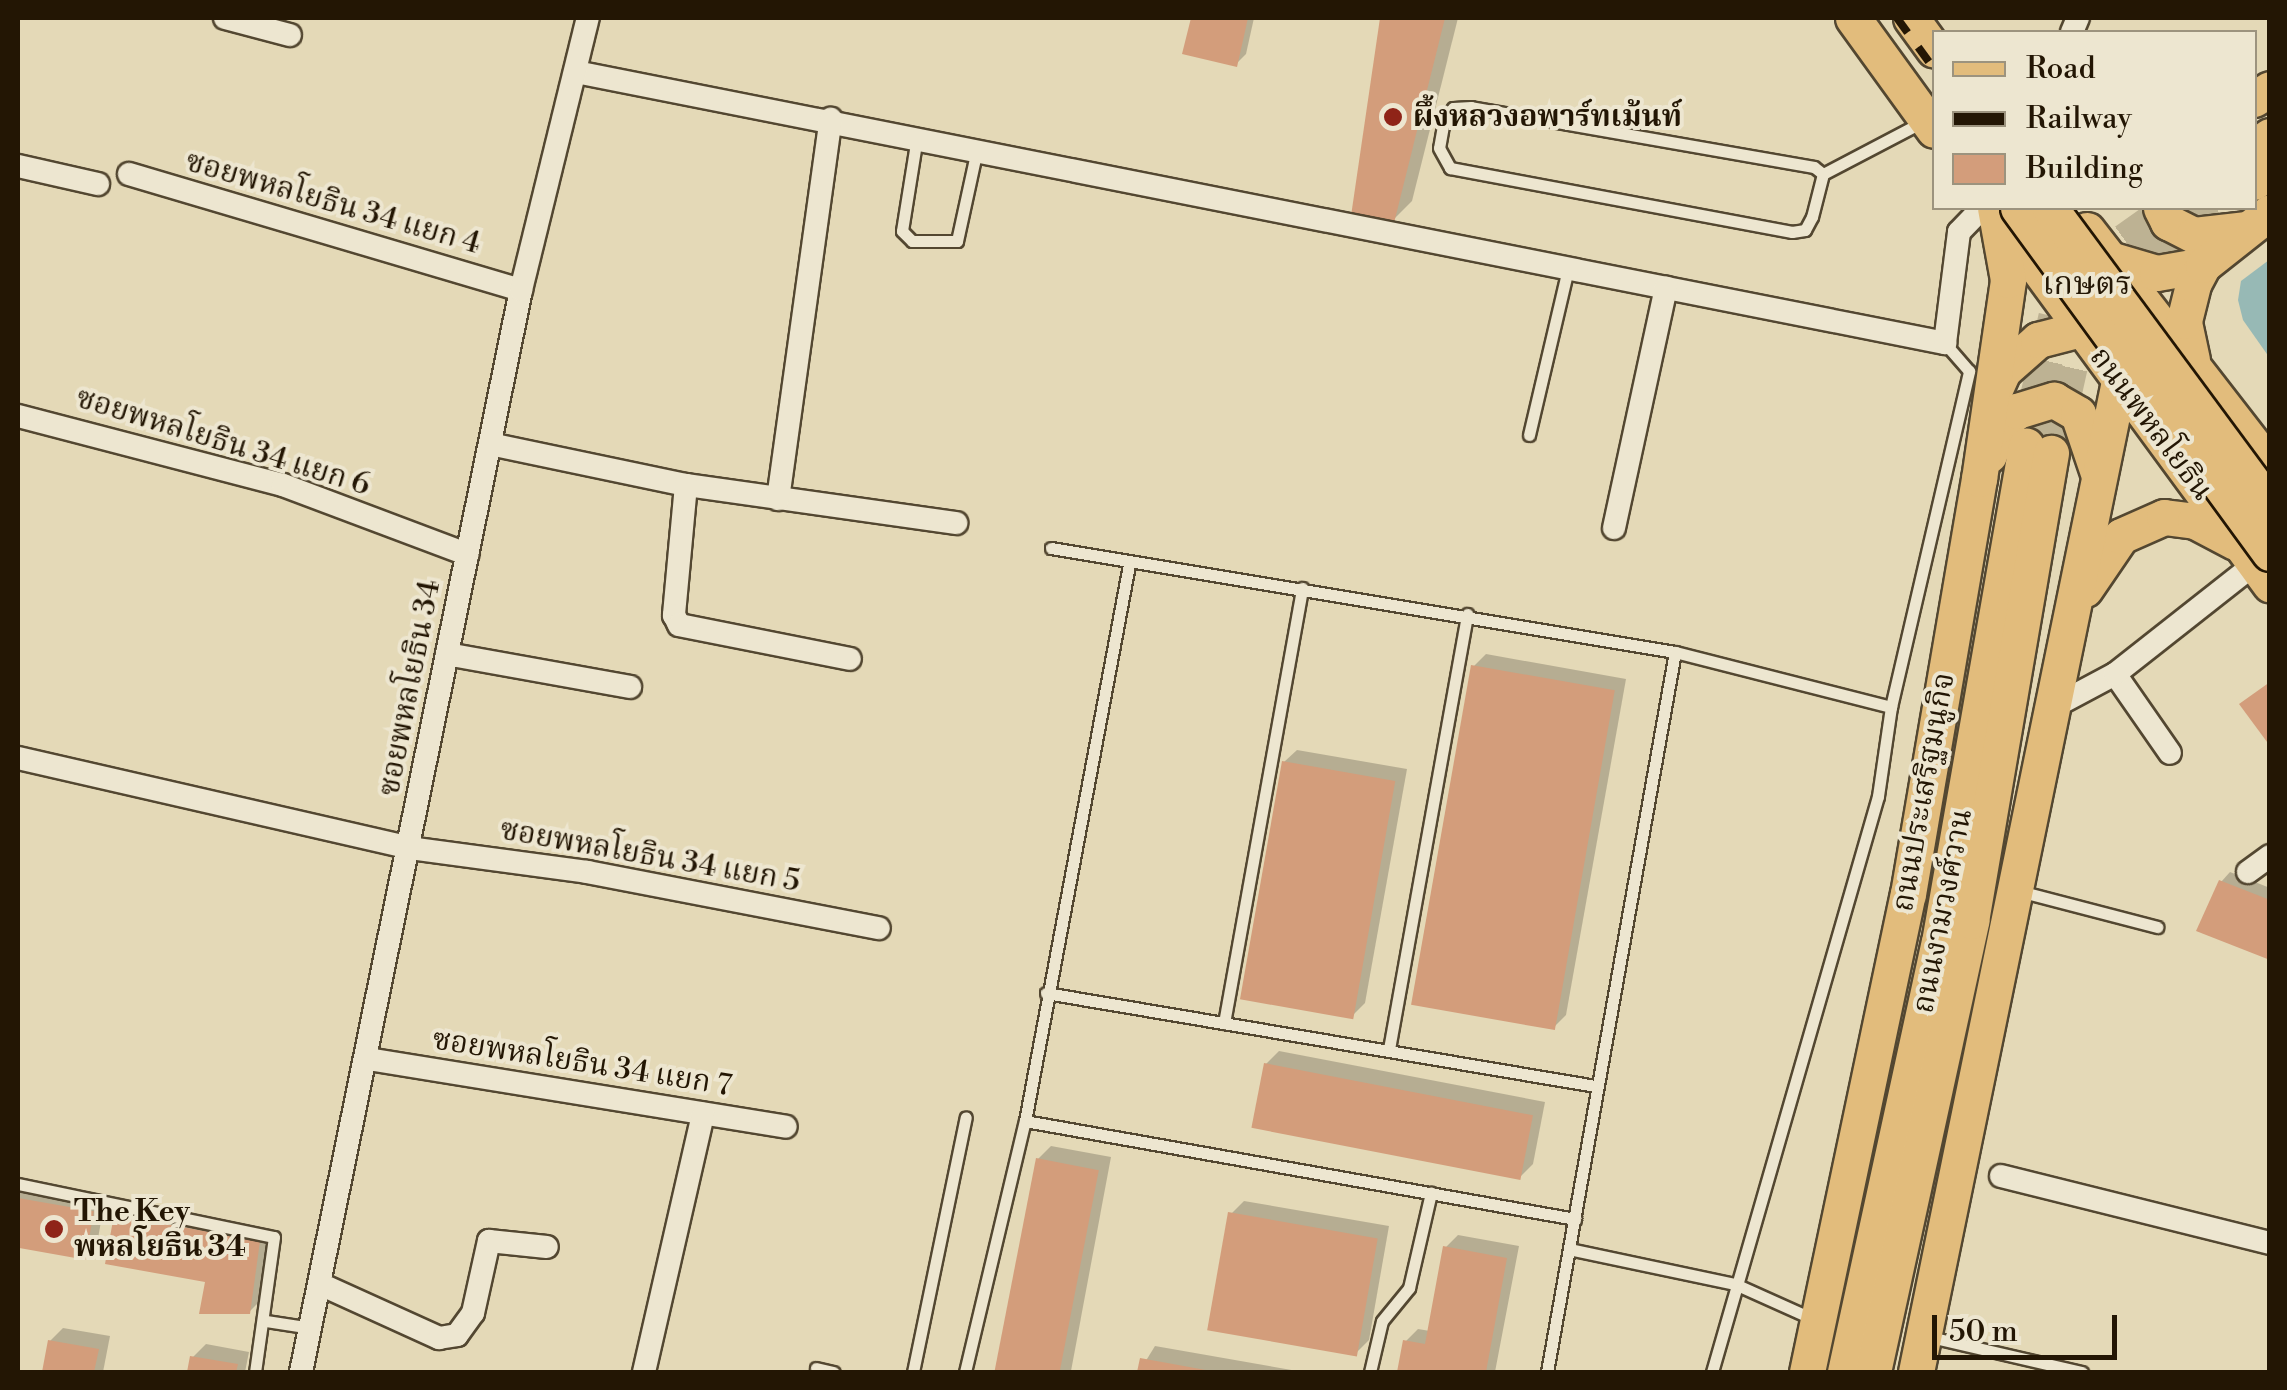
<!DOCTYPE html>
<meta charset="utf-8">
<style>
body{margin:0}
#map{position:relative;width:2287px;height:1390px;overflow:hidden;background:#e4d9b7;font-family:"Libre Bodoni","Noto Serif Thai",serif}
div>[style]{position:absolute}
.water>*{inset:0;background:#97b9b5}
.shadow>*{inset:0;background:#0003}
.building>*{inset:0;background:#d39d7b;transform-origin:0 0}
.primary-tunnel>*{height:35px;margin-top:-17.5px;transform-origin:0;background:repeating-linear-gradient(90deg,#bdb293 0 35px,transparent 0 53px)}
.roads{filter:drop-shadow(2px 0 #534731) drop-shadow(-2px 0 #534731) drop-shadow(0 2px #534731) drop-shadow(0 -2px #534731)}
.lane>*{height:11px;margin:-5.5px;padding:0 5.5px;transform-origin:5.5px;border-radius:5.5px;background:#ede6d0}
.street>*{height:22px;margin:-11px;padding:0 11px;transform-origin:11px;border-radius:11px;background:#ede6d0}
.primary>*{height:35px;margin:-17.5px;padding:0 17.5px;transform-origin:17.5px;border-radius:17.5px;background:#e2bc7c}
.rail>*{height:8px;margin-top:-4px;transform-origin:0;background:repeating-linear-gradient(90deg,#231604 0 18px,transparent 0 36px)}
.bridges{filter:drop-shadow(2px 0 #231604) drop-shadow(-2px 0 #231604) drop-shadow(0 2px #231604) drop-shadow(0 -2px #231604)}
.primary-bridge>*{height:35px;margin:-17.5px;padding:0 17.5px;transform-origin:17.5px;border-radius:17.5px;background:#e2bc7c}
.dots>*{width:28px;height:28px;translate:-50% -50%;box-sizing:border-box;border:5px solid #ede6d0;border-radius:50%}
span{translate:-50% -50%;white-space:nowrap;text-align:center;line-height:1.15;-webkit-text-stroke:8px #ede6d0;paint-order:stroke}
.poi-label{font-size:30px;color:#231604;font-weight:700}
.left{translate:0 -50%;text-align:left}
.street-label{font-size:30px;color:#231604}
.neighbourhood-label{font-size:32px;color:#231604}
.frame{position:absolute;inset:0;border:20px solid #231604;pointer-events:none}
.legend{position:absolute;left:1932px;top:30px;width:325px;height:180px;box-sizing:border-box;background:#ede6d0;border:2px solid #9c937e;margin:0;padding:12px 18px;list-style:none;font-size:30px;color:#231604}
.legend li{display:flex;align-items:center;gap:20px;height:50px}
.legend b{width:50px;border:2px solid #9c937e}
.scale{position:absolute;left:1932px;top:1315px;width:185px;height:45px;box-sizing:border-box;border:5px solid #231604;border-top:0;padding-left:12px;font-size:30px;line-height:35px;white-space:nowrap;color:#231604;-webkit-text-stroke:8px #ede6d0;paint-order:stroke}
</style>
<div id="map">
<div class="water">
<i style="clip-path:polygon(2269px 260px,2269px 357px,2243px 320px,2238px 300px,2241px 281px)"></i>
</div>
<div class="shadow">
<i style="clip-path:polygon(1193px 18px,1254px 18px,1246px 54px,1236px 64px,1185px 52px)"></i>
<i style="clip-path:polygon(1383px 18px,1458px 18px,1412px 201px,1393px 220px,1354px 214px)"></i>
<i style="clip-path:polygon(1486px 654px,1626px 679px,1566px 1015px,1553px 1028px,1473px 667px)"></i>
<i style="clip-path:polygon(1297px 750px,1407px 769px,1365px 1003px,1352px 1016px,1284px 762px)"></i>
<i style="clip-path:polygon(2230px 872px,2270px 888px,2270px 957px,2221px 882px)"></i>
<i style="clip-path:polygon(1279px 1051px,1545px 1102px,1533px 1164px,1520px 1177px,1266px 1064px)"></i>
<i style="clip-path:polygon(1051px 1146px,1111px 1157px,1071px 1371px,998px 1372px,1038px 1159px)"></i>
<i style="clip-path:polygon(18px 1183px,105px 1199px,97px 1244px,84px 1257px,18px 1244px)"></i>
<i style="clip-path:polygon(1244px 1201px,1389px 1226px,1369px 1340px,1356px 1353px,1231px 1214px)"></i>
<i style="clip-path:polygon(129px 1203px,272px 1229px,262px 1299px,249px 1312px,202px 1312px,208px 1280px,116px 1216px)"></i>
<i style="clip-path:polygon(1458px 1235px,1519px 1246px,1495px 1372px,1400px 1372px,1405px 1342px,1418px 1329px,1430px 1331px,1445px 1248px)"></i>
<i style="clip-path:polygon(63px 1328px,110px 1336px,103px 1372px,45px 1372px,50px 1341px)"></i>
<i style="clip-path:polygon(206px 1344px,249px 1352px,245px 1372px,190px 1372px,193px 1357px)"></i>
<i style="clip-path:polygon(1155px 1346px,1303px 1372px,1139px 1372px)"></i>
</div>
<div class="building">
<i style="clip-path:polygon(1191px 18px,1248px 18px,1237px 67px,1182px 54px)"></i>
<i style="clip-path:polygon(1380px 18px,1445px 18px,1394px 223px,1351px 216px)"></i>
<i style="left:1471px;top:665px;width:146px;height:345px;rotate:10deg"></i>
<i style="clip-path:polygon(2270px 682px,2270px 746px,2239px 704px)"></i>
<i style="left:1282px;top:761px;width:115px;height:242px;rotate:10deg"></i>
<i style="clip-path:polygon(2219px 880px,2270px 900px,2270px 960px,2196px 931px)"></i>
<i style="left:1264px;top:1063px;width:274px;height:66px;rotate:11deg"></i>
<i style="left:1036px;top:1158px;width:64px;height:218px;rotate:11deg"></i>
<i style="left:18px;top:1198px;width:77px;height:49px;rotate:10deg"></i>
<i style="left:1228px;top:1212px;width:152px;height:120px;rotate:10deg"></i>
<i style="clip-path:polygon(114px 1215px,260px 1241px,250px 1314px,199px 1314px,205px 1282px,105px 1264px)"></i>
<i style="clip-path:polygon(1443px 1246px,1507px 1258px,1486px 1372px,1397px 1372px,1403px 1340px,1425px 1344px)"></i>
<i style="clip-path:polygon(48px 1340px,99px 1349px,94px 1372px,42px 1372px)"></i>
<i style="clip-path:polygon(190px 1356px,238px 1364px,236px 1372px,187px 1372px)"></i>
<i style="clip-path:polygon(1140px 1358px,1211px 1371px,1211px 1372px,1137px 1372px)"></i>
</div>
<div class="primary-tunnel">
<i style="left:2082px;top:271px;width:109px;rotate:-35.3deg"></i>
<i style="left:2026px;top:446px;width:133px;rotate:-77deg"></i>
<i style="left:2051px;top:453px;width:120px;rotate:-77.5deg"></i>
<i style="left:2077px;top:336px;width:51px;rotate:-59.4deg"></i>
<i style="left:2103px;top:292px;width:143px;rotate:-35.9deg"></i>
</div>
<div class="roads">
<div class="lane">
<i style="left:917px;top:137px;width:95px;rotate:99.1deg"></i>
<i style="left:902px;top:231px;width:14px;rotate:45deg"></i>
<i style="left:912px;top:241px;width:45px"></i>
<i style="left:957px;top:241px;width:94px;rotate:-77.7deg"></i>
<i style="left:1823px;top:174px;width:11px;rotate:-142deg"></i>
<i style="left:1814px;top:167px;width:348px;rotate:-170.1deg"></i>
<i style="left:1471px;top:107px;width:18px;rotate:177deg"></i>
<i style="left:1453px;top:108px;width:15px;rotate:127deg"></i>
<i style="left:1444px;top:120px;width:28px;rotate:100deg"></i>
<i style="left:1439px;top:148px;width:23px;rotate:61deg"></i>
<i style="left:1450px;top:168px;width:348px;rotate:10.6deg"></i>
<i style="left:1792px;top:232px;width:13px;rotate:-9deg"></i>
<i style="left:1805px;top:230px;width:15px;rotate:-62deg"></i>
<i style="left:1812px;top:217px;width:44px;rotate:-75.7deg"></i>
<i style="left:1823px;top:174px;width:114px;rotate:-27.7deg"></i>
<i style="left:1529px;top:435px;width:171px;rotate:-76.8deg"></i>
<i style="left:1051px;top:548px;width:633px;rotate:9.46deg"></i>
<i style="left:1675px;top:652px;width:223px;rotate:14.3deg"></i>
<i style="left:2019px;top:891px;width:143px;rotate:14.6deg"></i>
<i style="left:1046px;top:993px;width:557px;rotate:9.61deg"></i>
<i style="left:1224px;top:1023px;width:442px;rotate:-79.8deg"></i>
<i style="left:1389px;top:1049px;width:442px;rotate:-79.8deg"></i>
<i style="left:1025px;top:1121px;width:559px;rotate:10.1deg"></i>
<i style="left:18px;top:1184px;width:261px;rotate:11.7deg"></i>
<i style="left:274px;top:1237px;width:136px;rotate:98deg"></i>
<i style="left:1569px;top:1249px;width:170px;rotate:11.9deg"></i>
<i style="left:1735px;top:1284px;width:85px;rotate:24.2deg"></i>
<i style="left:266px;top:1321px;width:46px;rotate:8.8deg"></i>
<i style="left:1930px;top:1337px;width:156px;rotate:13deg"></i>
<i style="left:816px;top:1368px;width:18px;rotate:13deg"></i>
<i style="left:913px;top:1372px;width:260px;rotate:-78.3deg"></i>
<i style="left:965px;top:1372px;width:258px;rotate:-76.6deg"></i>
<i style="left:1025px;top:1121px;width:566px;rotate:-79.41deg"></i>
<i style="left:1370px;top:1372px;width:52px;rotate:-76.8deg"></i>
<i style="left:1382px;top:1321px;width:43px;rotate:-50.7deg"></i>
<i style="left:1409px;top:1288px;width:98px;rotate:-77deg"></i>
<i style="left:1547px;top:1372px;width:731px;rotate:-79.92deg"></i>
<i style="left:1712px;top:1372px;width:599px;rotate:-73.92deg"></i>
<i style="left:1878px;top:796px;width:90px;rotate:-81.7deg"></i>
<i style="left:1891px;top:707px;width:345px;rotate:-76.9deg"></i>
<i style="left:1969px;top:371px;width:37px;rotate:-131deg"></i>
</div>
<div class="street">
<i style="left:225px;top:18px;width:67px;rotate:14.7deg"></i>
<i style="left:2072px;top:32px;width:15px;rotate:-67deg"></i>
<i style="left:576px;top:72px;width:1396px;rotate:11.2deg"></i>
<i style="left:1945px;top:343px;width:112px;rotate:-82.8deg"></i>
<i style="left:1959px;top:232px;width:33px;rotate:-46deg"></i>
<i style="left:18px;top:166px;width:82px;rotate:12.7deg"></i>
<i style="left:129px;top:174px;width:409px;rotate:16.5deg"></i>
<i style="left:18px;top:416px;width:274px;rotate:14.6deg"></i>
<i style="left:283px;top:485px;width:197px;rotate:20.6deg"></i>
<i style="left:490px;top:444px;width:200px;rotate:11.8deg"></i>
<i style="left:686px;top:485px;width:273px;rotate:8deg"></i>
<i style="left:686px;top:485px;width:131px;rotate:95.3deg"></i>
<i style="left:674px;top:615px;width:11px;rotate:63deg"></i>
<i style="left:679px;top:625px;width:174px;rotate:11.2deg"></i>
<i style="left:778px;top:499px;width:384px;rotate:-82.1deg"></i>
<i style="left:1614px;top:528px;width:246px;rotate:-77.8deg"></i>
<i style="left:447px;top:654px;width:186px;rotate:10.2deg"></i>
<i style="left:2115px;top:674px;width:96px;rotate:55.2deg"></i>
<i style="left:2055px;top:706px;width:68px;rotate:-28.1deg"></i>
<i style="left:2115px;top:674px;width:178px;rotate:-38.2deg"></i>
<i style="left:18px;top:758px;width:402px;rotate:12.9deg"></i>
<i style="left:410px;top:848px;width:179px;rotate:7.7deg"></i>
<i style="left:587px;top:872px;width:297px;rotate:10.9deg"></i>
<i style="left:2248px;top:872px;width:27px;rotate:-36deg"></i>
<i style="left:368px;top:1059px;width:423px;rotate:9.2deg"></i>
<i style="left:2001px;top:1176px;width:277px;rotate:14deg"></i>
<i style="left:320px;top:1284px;width:131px;rotate:24.4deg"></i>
<i style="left:439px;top:1338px;width:18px;rotate:-9deg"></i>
<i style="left:457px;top:1335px;width:27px;rotate:-54deg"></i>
<i style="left:473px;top:1313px;width:74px;rotate:-77.5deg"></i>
<i style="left:489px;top:1241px;width:58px;rotate:5.9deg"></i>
<i style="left:301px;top:1372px;width:1104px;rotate:-78.51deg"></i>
<i style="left:521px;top:290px;width:280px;rotate:-76.2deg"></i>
<i style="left:644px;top:1372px;width:265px;rotate:-77.1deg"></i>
</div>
<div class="primary">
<i style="left:1853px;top:18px;width:138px;rotate:54.1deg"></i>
<i style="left:1911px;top:18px;width:39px;rotate:54deg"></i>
<i style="left:2254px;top:99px;width:19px;rotate:-32deg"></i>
<i style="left:2254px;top:147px;width:19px;rotate:-35deg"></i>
<i style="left:2254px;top:182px;width:19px;rotate:-35deg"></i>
<i style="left:2161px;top:208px;width:16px;rotate:63deg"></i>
<i style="left:2168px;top:222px;width:29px;rotate:27deg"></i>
<i style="left:2194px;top:235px;width:51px;rotate:-6.7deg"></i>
<i style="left:2006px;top:225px;width:446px;rotate:53.7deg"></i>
<i style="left:2087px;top:230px;width:299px;rotate:52.2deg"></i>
<i style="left:2106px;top:258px;width:53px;rotate:16.4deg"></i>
<i style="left:2157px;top:273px;width:47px;rotate:-9.9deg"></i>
<i style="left:2192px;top:360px;width:40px;rotate:-102deg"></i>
<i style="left:2184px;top:321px;width:38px;rotate:-76deg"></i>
<i style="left:2193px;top:284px;width:21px;rotate:-62deg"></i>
<i style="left:2203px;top:265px;width:85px;rotate:-38.3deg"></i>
<i style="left:1996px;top:387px;width:17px;rotate:-66deg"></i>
<i style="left:2003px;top:371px;width:47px;rotate:-41.5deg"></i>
<i style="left:2038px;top:340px;width:64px;rotate:-14.5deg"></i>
<i style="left:1989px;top:455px;width:33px;rotate:-69deg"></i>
<i style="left:2001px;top:424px;width:21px;rotate:-39deg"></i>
<i style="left:2017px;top:411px;width:39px;rotate:-17deg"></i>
<i style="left:2054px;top:400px;width:28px;rotate:30deg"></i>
<i style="left:2078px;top:414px;width:62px;rotate:71.3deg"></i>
<i style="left:2085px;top:589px;width:64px;rotate:-55.8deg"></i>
<i style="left:2121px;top:536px;width:47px;rotate:-23.8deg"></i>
<i style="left:2164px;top:517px;width:31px;rotate:7deg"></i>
<i style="left:2195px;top:521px;width:45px;rotate:27.7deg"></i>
<i style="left:1807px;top:1372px;width:489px;rotate:-78.1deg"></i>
<i style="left:1908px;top:894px;width:421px;rotate:-80.3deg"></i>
<i style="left:1979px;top:479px;width:201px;rotate:-81.7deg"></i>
<i style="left:2008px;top:280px;width:73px;rotate:-100.2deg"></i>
<i style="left:1845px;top:1372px;width:440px;rotate:-77.7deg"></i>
<i style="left:1939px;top:942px;width:504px;rotate:-80.05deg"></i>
<i style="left:1873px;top:1372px;width:462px;rotate:-77.7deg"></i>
<i style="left:1971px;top:921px;width:475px;rotate:-80.3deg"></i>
<i style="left:1916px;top:1372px;width:1012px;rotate:-78.42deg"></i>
<i style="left:2119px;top:381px;width:52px;rotate:-100deg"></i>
</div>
</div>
<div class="rail">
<i style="left:1897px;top:18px;width:63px;rotate:54deg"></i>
<i style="left:2037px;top:208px;width:393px;rotate:53.7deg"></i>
<i style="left:2055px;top:208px;width:362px;rotate:53.5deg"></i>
</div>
<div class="bridges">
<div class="primary-bridge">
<i style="left:2018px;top:208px;width:427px;rotate:53.9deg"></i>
<i style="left:2050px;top:208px;width:370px;rotate:53.5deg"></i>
</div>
</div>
<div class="dots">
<i style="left:1393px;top:117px;background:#8f2418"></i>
<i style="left:54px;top:1229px;background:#8f2418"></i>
</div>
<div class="poi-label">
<span class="left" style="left:1413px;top:117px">ผึ้งหลวงอพาร์ทเม้นท์</span>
<span class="left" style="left:74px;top:1229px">The Key<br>พหลโยธิน 34</span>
</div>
<div class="street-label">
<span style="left:333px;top:203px;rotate:16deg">ซอยพหลโยธิน 34 แยก 4</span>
<span style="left:2151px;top:424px;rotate:53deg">ถนนพหลโยธิน</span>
<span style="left:223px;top:442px;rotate:17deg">ซอยพหลโยธิน 34 แยก 6</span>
<span style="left:410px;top:688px;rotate:-79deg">ซอยพหลโยธิน 34</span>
<span style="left:1924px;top:792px;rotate:-80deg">ถนนประเสริฐมนูกิจ</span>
<span style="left:650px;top:856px;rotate:10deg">ซอยพหลโยธิน 34 แยก 5</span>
<span style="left:1943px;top:911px;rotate:-79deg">ถนนงามวงศ์วาน</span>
<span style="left:582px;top:1063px;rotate:9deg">ซอยพหลโยธิน 34 แยก 7</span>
</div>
<div class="neighbourhood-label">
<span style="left:2087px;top:284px">เกษตร</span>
</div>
<div class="frame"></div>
<ul class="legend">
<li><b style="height:12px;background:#e2bc7c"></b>Road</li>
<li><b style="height:12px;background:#231604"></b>Railway</li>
<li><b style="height:28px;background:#d39d7b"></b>Building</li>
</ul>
<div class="scale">50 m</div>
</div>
